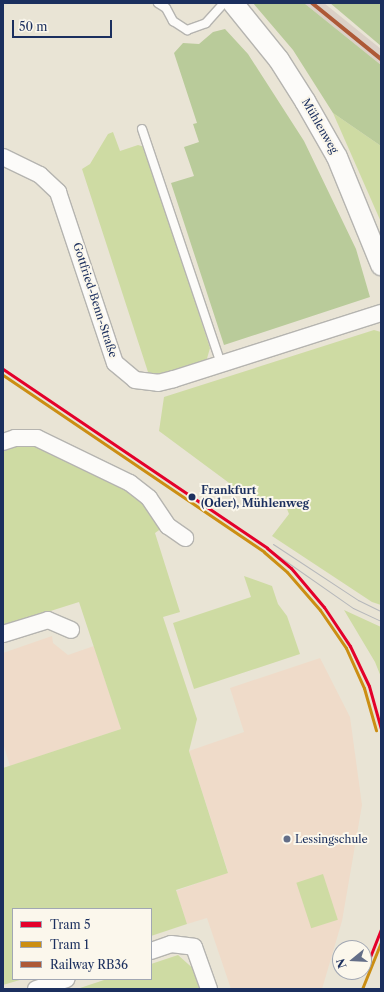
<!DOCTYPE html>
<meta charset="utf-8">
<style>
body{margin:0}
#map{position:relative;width:384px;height:992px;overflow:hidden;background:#e9e4d5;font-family:"Libre Caslon Text",serif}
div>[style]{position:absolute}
.built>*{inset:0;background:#efdbc9}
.industrial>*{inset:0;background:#dbd0c7}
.green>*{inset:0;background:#cedba3;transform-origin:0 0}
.forest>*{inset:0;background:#b9cb9a}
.roads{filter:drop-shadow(1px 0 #b5b4b0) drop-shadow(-1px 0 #b5b4b0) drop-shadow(0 1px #b5b4b0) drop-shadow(0 -1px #b5b4b0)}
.service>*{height:8px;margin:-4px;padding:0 4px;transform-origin:4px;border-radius:4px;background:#fcfbf9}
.minor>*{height:16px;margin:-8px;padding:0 8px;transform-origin:8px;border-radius:8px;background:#fcfbf9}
.tertiary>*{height:20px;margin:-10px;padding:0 10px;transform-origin:10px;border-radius:10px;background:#fcfbf9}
.tram>*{height:1px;margin:-0.5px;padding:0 0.5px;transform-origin:0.5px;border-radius:0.5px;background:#b6b8bb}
.rail-1>*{height:4px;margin:-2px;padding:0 2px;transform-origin:2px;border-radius:2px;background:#ad5937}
.tram-1>*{height:3px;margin:-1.5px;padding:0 1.5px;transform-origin:1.5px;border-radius:1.5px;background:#e4002b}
.tram-2>*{height:3px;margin:-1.5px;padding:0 1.5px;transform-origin:1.5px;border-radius:1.5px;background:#cb8e13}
.dots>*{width:11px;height:11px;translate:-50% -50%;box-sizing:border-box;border:2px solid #fbf7ec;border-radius:50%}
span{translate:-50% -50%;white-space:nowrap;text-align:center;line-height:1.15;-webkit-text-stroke:4px #fbf7ec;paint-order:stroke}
.street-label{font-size:11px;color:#1b2f5e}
.stop-label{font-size:11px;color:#1b2f5e;font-weight:700}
.left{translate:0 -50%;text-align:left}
.poi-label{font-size:11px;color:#1b2f5e}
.frame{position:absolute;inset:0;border:4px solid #1b2f5e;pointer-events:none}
.legend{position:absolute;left:12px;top:908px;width:140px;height:72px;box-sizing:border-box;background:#fbf7ec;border:1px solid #a1a7b3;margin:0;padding:5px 7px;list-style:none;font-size:12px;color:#1b2f5e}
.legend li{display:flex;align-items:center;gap:8px;height:20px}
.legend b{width:20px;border:1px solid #a1a7b3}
.north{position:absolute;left:332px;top:940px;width:40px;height:40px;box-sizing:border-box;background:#fbf7ec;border:1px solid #a1a7b3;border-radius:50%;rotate:252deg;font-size:11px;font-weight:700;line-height:16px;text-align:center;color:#1b2f5e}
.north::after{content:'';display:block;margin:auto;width:14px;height:18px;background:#636e88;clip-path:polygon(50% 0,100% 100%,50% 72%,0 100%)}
.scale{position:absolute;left:12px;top:20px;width:100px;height:18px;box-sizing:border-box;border:2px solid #1b2f5e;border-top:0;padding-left:5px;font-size:12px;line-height:14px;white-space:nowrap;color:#1b2f5e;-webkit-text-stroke:3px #fbf7ec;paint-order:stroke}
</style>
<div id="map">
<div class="built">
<i style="clip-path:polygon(52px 636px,53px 643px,68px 655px,94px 646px,121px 729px,10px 766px,3px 743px,3px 653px)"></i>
<i style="clip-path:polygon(320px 658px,350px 717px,362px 805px,342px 921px,322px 989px,231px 989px,207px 918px,187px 924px,176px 891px,228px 872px,189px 751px,244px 732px,230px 688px)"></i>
</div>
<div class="industrial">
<i style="clip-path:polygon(304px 3px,324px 3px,381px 49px,381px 65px)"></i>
</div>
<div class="green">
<i style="clip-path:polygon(333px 113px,381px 146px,381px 222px)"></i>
<i style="clip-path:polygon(113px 132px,120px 151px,138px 145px,145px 147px,210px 348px,206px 362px,170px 373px,155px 374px,148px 372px,82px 169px,90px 164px,108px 134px)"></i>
<i style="clip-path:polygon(374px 330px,381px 332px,381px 605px,372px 602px,272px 536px,289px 514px,284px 501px,261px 503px,244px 494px,159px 431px,164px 397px)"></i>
<i style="clip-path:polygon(25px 442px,35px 443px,122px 486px,148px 506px,162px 528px,155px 533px,180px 612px,163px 617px,197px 719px,189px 751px,228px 873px,176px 890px,187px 924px,151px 936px,151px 909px,13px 909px,13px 979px,23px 979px,3px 985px,3px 768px,121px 729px,79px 602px,3px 626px,3px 450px)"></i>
<i style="clip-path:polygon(244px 576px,272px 586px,278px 604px,287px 616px,300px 654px,194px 689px,173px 623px,251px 597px)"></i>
<i style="clip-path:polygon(344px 610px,381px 627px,381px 677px,375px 662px)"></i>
<i style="left:323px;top:874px;width:48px;height:28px;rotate:72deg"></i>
<i style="clip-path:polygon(178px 955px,197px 972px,203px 989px,77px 989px,107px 979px,151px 979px,151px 964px)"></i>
</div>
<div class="forest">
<i style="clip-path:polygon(253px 3px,304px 3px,381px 65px,381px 146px,333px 113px,293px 50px)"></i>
<i style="clip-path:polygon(330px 3px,381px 3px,381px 46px)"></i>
<i style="clip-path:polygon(225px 29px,248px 54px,304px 141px,356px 249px,370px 297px,224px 345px,171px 183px,194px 176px,184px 147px,199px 142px,193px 124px,197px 123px,174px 53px,183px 43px,199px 44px,213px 32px)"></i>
</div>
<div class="roads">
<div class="service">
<i style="left:158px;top:3px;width:9px;rotate:32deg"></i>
<i style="left:166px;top:8px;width:15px;rotate:62deg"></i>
<i style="left:173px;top:21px;width:17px;rotate:33deg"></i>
<i style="left:187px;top:30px;width:20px;rotate:-20deg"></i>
<i style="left:206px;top:23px;width:27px;rotate:-48deg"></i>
<i style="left:142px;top:129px;width:248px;rotate:71.4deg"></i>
</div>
<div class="minor">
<i style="left:3px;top:157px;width:41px;rotate:25.9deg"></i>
<i style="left:40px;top:175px;width:25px;rotate:43deg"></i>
<i style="left:58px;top:192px;width:180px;rotate:71.6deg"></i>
<i style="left:115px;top:363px;width:26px;rotate:40deg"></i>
<i style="left:135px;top:380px;width:23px;rotate:7deg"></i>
<i style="left:158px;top:383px;width:16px;rotate:-14deg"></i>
<i style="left:174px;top:379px;width:217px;rotate:-17.7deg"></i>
<i style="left:3px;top:442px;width:13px;rotate:-18deg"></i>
<i style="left:15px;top:438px;width:22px"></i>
<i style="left:37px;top:438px;width:103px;rotate:25.8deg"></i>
<i style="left:130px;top:483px;width:24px;rotate:38deg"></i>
<i style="left:149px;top:498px;width:34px;rotate:56deg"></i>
<i style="left:168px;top:526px;width:21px;rotate:35deg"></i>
<i style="left:3px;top:634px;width:47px;rotate:-17.3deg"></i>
<i style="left:48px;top:620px;width:25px;rotate:23deg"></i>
<i style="left:151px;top:951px;width:21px;rotate:-19deg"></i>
<i style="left:171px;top:944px;width:23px;rotate:7deg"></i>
<i style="left:194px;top:947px;width:45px;rotate:70.3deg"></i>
<i style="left:36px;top:989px;width:32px;rotate:-18deg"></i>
</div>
<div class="tertiary">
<i style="left:233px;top:3px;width:73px;rotate:51.1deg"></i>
<i style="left:279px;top:60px;width:49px;rotate:57.6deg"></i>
<i style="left:305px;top:101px;width:64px;rotate:60.3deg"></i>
<i style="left:337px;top:157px;width:117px;rotate:67.8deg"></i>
</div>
</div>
<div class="tram">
<i style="left:273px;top:544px;width:102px;rotate:33.4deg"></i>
<i style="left:358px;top:600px;width:25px;rotate:26deg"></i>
<i style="left:267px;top:548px;width:105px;rotate:34.9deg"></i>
<i style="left:353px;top:608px;width:31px;rotate:25deg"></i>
</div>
<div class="rail-1">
<i style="left:312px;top:3px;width:89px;rotate:39.1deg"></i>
</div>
<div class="tram-1">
<i style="left:3px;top:369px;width:319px;rotate:34.1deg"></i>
<i style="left:267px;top:548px;width:31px;rotate:40deg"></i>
<i style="left:291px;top:568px;width:51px;rotate:49.8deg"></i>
<i style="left:324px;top:607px;width:47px;rotate:56.3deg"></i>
<i style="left:350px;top:646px;width:44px;rotate:64.6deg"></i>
<i style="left:369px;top:686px;width:45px;rotate:74.4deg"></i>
<i style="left:364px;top:972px;width:46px;rotate:-68.4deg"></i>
</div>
<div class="tram-2">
<i style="left:3px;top:375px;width:315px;rotate:34.1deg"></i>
<i style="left:264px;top:552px;width:30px;rotate:41deg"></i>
<i style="left:287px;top:572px;width:50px;rotate:49deg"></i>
<i style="left:320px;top:610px;width:46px;rotate:55.6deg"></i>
<i style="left:346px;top:648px;width:44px;rotate:65.8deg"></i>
<i style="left:364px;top:688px;width:44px;rotate:74.1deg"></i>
<i style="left:362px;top:989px;width:51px;rotate:-68deg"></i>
</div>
<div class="dots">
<i style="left:192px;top:497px;background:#1b2f5e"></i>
<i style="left:287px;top:839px;background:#636e88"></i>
</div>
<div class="street-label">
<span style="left:320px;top:126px;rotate:60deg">Mühlenweg</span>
<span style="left:95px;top:300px;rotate:72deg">Gottfried-Benn-Straße</span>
</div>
<div class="stop-label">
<span class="left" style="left:201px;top:497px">Frankfurt<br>(Oder), Mühlenweg</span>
</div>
<div class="poi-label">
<span class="left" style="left:295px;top:839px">Lessingschule</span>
</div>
<div class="frame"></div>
<ul class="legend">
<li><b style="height:5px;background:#e4002b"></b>Tram 5</li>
<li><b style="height:5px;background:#cb8e13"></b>Tram 1</li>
<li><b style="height:5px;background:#ad5937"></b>Railway RB36</li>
</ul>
<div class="north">N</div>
<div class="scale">50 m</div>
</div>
